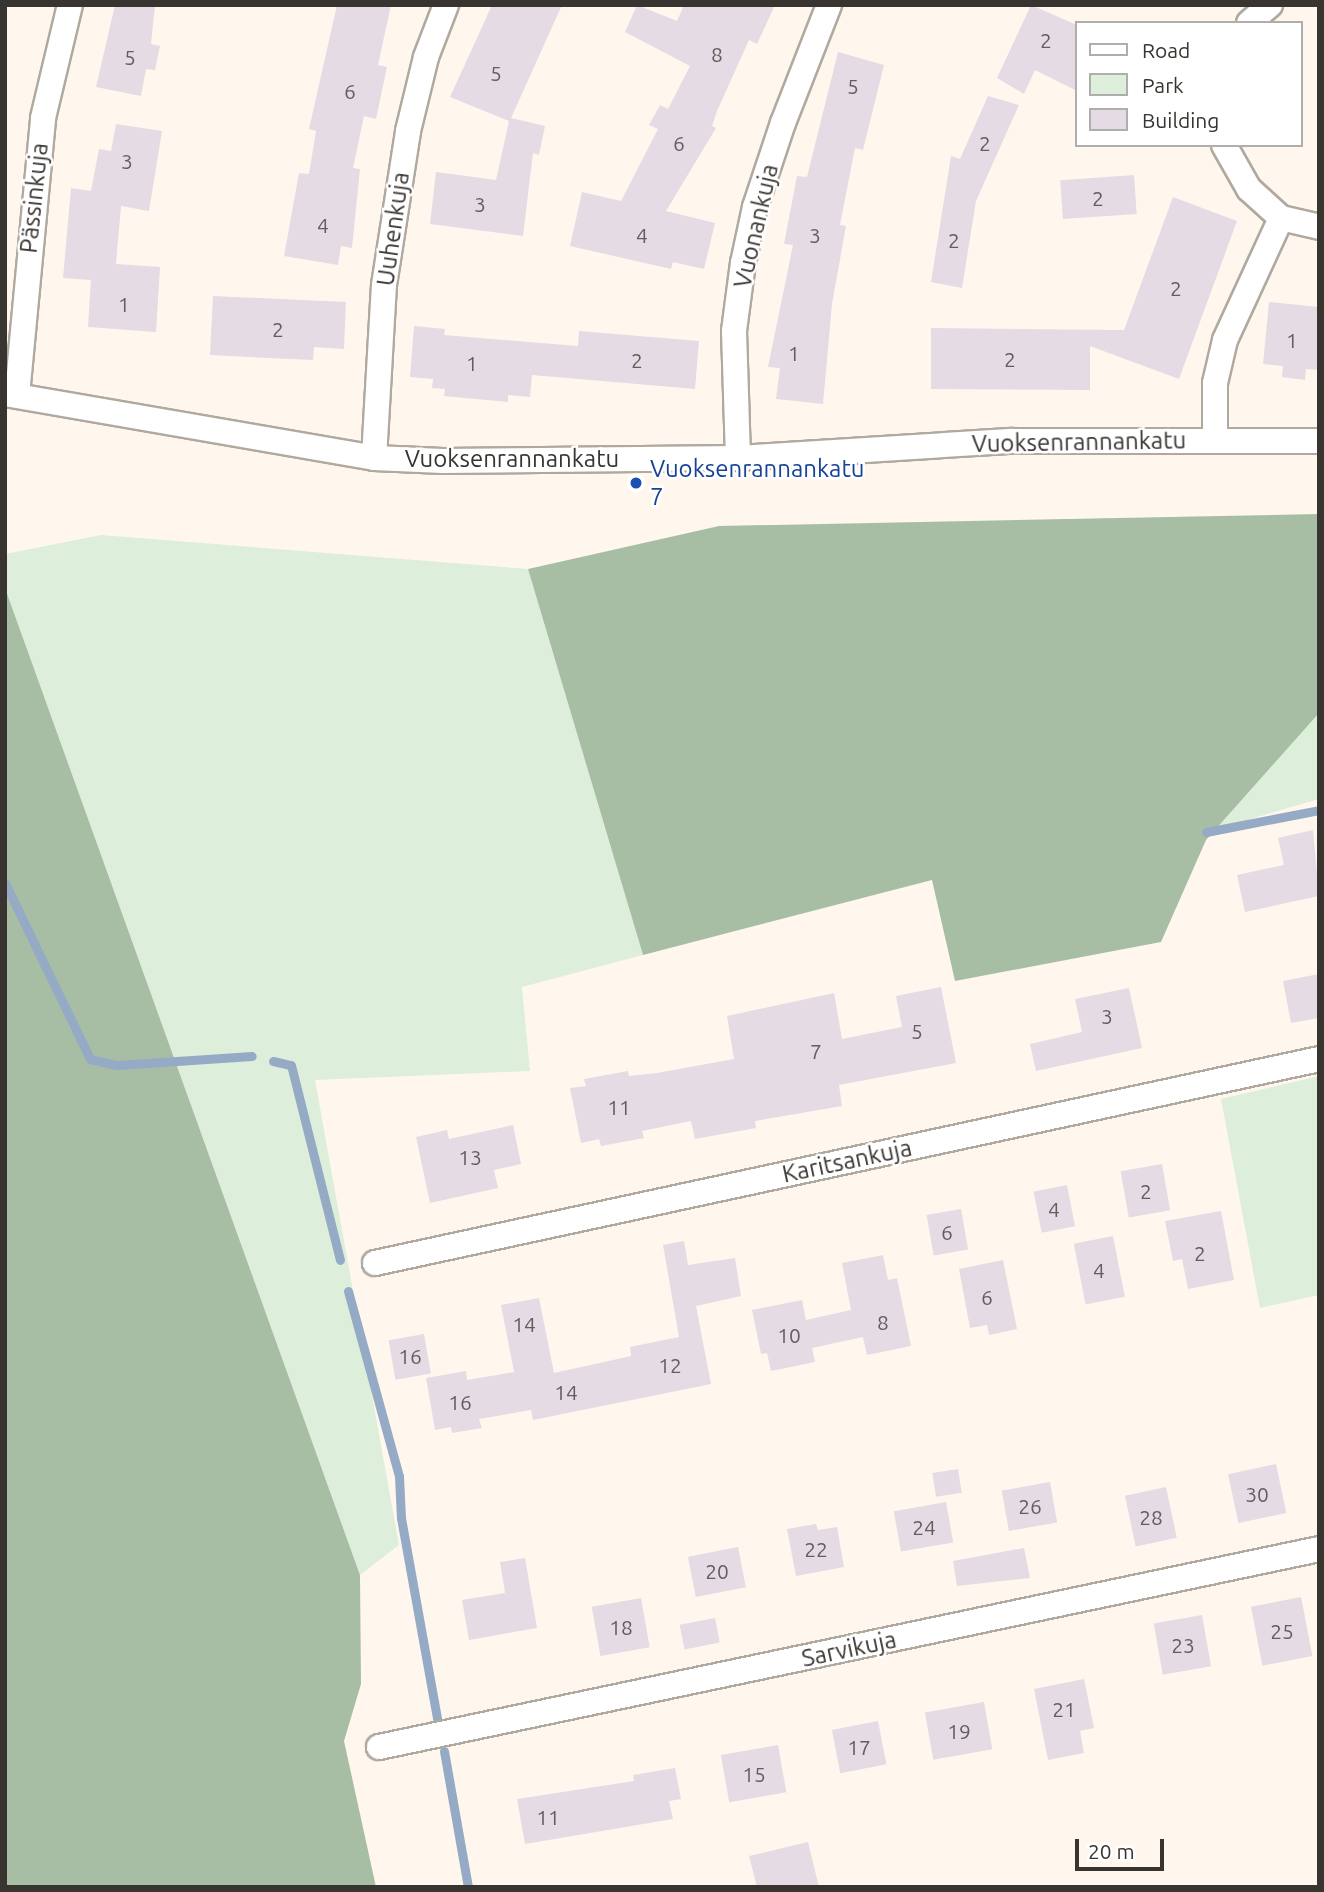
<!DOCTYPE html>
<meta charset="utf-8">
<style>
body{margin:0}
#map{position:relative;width:1324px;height:1892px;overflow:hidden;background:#fff7ed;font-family:Ubuntu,sans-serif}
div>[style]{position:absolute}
.green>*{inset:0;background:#ddefda}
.forest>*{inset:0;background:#a7bea4}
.stream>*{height:9px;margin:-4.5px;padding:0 4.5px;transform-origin:4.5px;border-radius:4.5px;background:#95abc5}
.building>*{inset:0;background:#e5dbe4;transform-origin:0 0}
.roads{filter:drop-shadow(2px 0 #b0a99f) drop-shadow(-2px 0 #b0a99f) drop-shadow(0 2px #b0a99f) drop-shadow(0 -2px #b0a99f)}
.minor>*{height:24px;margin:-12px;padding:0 12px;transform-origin:12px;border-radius:12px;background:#fff}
.dots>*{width:19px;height:19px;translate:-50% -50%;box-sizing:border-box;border:4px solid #fff;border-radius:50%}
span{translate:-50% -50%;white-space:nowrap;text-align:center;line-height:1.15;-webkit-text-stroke:5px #fff;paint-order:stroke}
.number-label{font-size:21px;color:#635e5e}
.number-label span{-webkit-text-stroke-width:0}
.street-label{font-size:24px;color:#383531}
.transit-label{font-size:24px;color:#164399}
.left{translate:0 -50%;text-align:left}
.frame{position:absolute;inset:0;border:7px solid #383531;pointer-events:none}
.legend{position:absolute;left:1075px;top:21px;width:228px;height:126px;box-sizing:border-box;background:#fff;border:2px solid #afaead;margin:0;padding:9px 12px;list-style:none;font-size:21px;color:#383531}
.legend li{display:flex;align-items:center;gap:14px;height:35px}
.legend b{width:35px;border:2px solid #afaead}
.scale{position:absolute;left:1075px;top:1839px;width:89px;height:32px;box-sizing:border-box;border:4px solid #383531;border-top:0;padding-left:9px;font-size:21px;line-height:24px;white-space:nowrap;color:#383531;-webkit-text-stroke:5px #fff;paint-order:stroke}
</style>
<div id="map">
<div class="green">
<i style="clip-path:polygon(101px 535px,528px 569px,643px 955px,522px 987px,530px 1071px,315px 1080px,399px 1545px,360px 1575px,5px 588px,5px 554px)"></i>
<i style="clip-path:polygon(1319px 712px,1319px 799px,1206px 832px)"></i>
<i style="clip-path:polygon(1319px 1076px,1319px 1295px,1260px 1308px,1221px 1099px)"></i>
</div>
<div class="forest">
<i style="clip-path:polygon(1319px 514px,1319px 713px,1206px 840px,1161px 942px,955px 981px,932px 880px,643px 955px,528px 569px,719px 526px)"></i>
<i style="clip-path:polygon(5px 588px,360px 1575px,361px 1684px,344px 1741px,376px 1887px,5px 1887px)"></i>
</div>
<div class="stream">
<i style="left:1206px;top:832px;width:115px;rotate:-11deg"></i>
<i style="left:5px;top:883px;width:195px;rotate:64.2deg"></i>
<i style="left:90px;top:1059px;width:28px;rotate:13deg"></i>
<i style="left:117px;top:1065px;width:135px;rotate:-3.8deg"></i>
<i style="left:273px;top:1061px;width:18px;rotate:13deg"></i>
<i style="left:291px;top:1065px;width:201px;rotate:75.9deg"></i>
<i style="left:348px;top:1291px;width:192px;rotate:74.6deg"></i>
<i style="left:399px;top:1476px;width:42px;rotate:87.3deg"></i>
<i style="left:401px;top:1518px;width:204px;rotate:79.8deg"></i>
<i style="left:444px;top:1751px;width:138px;rotate:80deg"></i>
</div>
<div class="building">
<i style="clip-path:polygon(115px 5px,155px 5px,151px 44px,160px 46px,155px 70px,146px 69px,141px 96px,96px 87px)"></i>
<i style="clip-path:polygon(337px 5px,391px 5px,378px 65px,387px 67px,376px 119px,364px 116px,353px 168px,360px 169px,352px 248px,341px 246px,338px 265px,284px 256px,299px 173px,309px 174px,316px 131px,309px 129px)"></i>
<i style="clip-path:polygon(492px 5px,562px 5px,511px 118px,545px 126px,539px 155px,533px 153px,523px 236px,430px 224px,436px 172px,496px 180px,509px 121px,450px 97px)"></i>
<i style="clip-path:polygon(637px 5px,677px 21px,684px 5px,775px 5px,757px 44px,749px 40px,717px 111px,712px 126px,716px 128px,666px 211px,715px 223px,704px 269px,673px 262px,671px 269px,570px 246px,582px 192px,621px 201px,658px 129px,649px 125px,660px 105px,668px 109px,690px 66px,625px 32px)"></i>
<i style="clip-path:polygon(1031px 5px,1077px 25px,1077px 91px,1035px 70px,1024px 94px,997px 78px)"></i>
<i style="clip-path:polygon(838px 52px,884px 65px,863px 150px,855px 148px,840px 225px,846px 226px,832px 304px,823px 404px,776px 399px,780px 368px,768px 367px,793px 245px,784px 244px,797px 176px,807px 177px)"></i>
<i style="clip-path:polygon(988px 96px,1019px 105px,976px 201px,962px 288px,931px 282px,951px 156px,960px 159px)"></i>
<i style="clip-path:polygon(116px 124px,162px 131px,149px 211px,121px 206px,116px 264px,160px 267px,156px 332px,88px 327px,91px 280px,63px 278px,71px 188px,91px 191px,99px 149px,111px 151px)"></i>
<i style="left:1134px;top:175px;width:39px;height:74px;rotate:86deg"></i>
<i style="clip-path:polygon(1173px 197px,1237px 221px,1179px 379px,1090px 346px,1090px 390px,931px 389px,931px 328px,1124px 330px)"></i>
<i style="clip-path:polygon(213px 296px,346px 302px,344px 349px,314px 347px,313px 360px,210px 355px)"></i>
<i style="clip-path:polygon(1269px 302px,1319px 307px,1319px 370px,1306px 369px,1305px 380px,1282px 377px,1283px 366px,1263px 364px)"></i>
<i style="clip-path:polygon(414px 326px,445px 329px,444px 335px,578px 346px,579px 331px,699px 341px,695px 389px,532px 375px,530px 397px,508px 395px,508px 402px,444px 396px,445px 389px,432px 388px,433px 379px,410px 377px)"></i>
<i style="clip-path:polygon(1313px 830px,1319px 896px,1245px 912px,1237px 875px,1284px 865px,1278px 838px)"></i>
<i style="clip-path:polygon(1319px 974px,1319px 1018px,1291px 1023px,1283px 981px)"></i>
<i style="clip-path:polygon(941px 987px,956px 1063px,839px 1085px,842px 1106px,755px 1121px,756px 1128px,695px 1139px,691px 1121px,642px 1131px,644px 1138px,601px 1146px,599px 1139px,581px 1143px,570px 1088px,586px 1086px,584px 1079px,628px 1071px,629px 1076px,657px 1073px,734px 1059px,727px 1016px,834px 993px,842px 1039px,902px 1027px,896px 996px)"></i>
<i style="clip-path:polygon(1129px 988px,1142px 1048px,1036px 1071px,1030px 1044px,1082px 1032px,1075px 999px)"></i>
<i style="clip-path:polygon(513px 1125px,521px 1164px,494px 1170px,498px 1188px,430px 1203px,416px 1137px,447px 1130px,449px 1139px)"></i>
<i style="left:1162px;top:1164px;width:47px;height:42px;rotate:80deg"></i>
<i style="left:1067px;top:1185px;width:42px;height:34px;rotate:79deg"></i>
<i style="left:961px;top:1209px;width:41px;height:35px;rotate:80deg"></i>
<i style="clip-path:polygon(1221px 1211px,1234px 1280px,1188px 1289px,1182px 1259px,1173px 1261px,1165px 1221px)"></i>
<i style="left:1113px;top:1236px;width:62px;height:40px;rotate:79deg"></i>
<i style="clip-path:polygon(684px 1241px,688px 1265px,735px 1258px,741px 1296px,696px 1306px,711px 1384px,533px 1420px,531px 1410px,479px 1419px,482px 1428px,452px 1433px,451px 1427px,435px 1430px,426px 1378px,466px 1371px,467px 1380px,514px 1372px,501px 1305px,539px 1298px,554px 1373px,631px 1356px,630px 1347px,679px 1337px,663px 1245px)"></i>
<i style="clip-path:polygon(883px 1255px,888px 1280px,897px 1278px,911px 1346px,867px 1355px,863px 1337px,812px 1348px,815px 1362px,771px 1371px,767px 1353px,761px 1354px,752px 1310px,802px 1300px,806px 1320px,851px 1310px,842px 1263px)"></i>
<i style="clip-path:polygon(1003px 1260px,1017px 1329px,989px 1335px,987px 1325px,970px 1328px,959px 1269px)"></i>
<i style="left:424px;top:1334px;width:40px;height:36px;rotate:80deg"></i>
<i style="left:1276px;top:1464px;width:50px;height:49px;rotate:78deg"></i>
<i style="left:958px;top:1469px;width:24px;height:26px;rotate:81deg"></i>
<i style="left:1050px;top:1482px;width:41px;height:49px;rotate:80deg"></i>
<i style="left:1166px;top:1487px;width:52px;height:42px;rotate:78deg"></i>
<i style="left:946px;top:1502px;width:41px;height:53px;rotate:80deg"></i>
<i style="clip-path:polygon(816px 1524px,818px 1530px,837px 1527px,844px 1567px,796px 1576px,787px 1529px)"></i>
<i style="left:738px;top:1547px;width:41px;height:51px;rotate:79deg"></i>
<i style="clip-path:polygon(1024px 1548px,1030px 1578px,957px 1586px,953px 1561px)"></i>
<i style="clip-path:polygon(525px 1558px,537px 1628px,469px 1640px,462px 1600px,505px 1593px,500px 1562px)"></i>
<i style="left:1301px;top:1597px;width:60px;height:51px;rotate:79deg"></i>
<i style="left:641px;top:1598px;width:50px;height:50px;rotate:80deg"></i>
<i style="left:1202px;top:1615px;width:52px;height:49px;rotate:80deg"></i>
<i style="left:715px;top:1618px;width:25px;height:36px;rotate:79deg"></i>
<i style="clip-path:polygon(1084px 1679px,1094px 1728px,1080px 1731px,1084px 1753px,1048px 1760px,1034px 1689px)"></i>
<i style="left:984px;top:1702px;width:48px;height:60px;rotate:80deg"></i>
<i style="left:878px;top:1721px;width:44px;height:47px;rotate:79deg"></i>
<i style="left:778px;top:1745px;width:48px;height:58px;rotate:80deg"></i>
<i style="clip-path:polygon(675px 1768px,681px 1799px,669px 1801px,673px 1819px,525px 1844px,517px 1799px,634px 1781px,633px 1775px)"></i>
<i style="clip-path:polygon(808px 1842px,819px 1887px,757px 1887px,749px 1856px)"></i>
</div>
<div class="roads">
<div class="minor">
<i style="left:1249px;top:23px;width:28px;rotate:-41deg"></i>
<i style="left:1224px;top:145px;width:51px;rotate:60.4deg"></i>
<i style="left:1249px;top:189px;width:43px;rotate:42.2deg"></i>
<i style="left:1281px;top:218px;width:39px;rotate:13deg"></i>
<i style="left:5px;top:394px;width:375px;rotate:9.8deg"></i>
<i style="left:374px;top:458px;width:69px;rotate:2.5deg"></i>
<i style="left:443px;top:461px;width:295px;rotate:-0.6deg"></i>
<i style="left:738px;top:458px;width:275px;rotate:-3.6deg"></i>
<i style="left:1012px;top:441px;width:307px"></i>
<i style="left:17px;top:395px;width:278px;rotate:-84.6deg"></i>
<i style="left:43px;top:118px;width:116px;rotate:-76.6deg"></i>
<i style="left:1215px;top:440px;width:57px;rotate:-90deg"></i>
<i style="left:1215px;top:383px;width:44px;rotate:-76.9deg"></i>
<i style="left:1225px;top:340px;width:134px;rotate:-65.3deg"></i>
<i style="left:374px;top:458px;width:173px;rotate:-86.7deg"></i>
<i style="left:384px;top:285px;width:156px;rotate:-81.1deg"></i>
<i style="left:408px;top:131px;width:76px;rotate:-76.3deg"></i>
<i style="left:426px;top:57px;width:56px;rotate:-69deg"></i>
<i style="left:738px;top:458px;width:127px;rotate:-91.8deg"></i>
<i style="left:734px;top:331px;width:69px;rotate:-82.5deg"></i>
<i style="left:743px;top:263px;width:57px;rotate:-77.9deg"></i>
<i style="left:755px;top:207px;width:89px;rotate:-71.6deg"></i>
<i style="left:783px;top:123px;width:127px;rotate:-68.7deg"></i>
<i style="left:375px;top:1263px;width:966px;rotate:-12.19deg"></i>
<i style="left:379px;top:1747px;width:961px;rotate:-11.89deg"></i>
</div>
</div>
<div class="dots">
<i style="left:636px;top:483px;background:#1a4fb4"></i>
</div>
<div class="number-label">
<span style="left:1046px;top:40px">2</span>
<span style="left:717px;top:54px">8</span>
<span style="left:130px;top:57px">5</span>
<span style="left:496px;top:73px">5</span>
<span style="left:853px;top:86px">5</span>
<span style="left:350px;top:91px">6</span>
<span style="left:679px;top:143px">6</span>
<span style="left:985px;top:143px">2</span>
<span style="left:127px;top:161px">3</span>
<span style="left:1098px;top:198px">2</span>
<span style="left:480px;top:204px">3</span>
<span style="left:323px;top:225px">4</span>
<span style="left:642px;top:235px">4</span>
<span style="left:815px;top:235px">3</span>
<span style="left:954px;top:240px">2</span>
<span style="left:1176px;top:288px">2</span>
<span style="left:124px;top:304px">1</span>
<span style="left:278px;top:329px">2</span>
<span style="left:1292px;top:340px">1</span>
<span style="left:794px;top:353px">1</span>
<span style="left:1010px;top:359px">2</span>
<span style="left:637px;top:360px">2</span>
<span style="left:472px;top:363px">1</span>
<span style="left:1107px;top:1016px">3</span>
<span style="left:917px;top:1031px">5</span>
<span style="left:816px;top:1051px">7</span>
<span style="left:619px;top:1107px">11</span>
<span style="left:470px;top:1157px">13</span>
<span style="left:1146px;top:1191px">2</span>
<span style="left:1054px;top:1209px">4</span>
<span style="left:947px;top:1232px">6</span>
<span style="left:1200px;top:1253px">2</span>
<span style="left:1099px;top:1270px">4</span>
<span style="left:987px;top:1297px">6</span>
<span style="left:883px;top:1322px">8</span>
<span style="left:524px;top:1324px">14</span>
<span style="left:789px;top:1335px">10</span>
<span style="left:410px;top:1356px">16</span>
<span style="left:670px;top:1365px">12</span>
<span style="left:566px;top:1392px">14</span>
<span style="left:460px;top:1402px">16</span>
<span style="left:1257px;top:1494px">30</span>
<span style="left:1030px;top:1506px">26</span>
<span style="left:1151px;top:1517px">28</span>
<span style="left:924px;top:1527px">24</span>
<span style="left:816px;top:1549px">22</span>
<span style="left:717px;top:1571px">20</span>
<span style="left:621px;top:1627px">18</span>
<span style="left:1282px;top:1631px">25</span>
<span style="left:1183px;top:1645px">23</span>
<span style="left:1064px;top:1709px">21</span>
<span style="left:959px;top:1731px">19</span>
<span style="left:859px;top:1747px">17</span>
<span style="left:754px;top:1774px">15</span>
<span style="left:548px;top:1817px">11</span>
</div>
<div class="street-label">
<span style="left:34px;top:198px;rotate:-84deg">Pässinkuja</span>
<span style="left:756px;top:226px;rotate:-77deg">Vuonankuja</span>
<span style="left:393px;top:229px;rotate:-82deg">Uuhenkuja</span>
<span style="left:1079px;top:442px;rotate:-1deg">Vuoksenrannankatu</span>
<span style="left:512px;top:459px">Vuoksenrannankatu</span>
<span style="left:847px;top:1161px;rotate:-12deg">Karitsankuja</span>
<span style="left:849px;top:1649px;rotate:-12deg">Sarvikuja</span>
</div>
<div class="transit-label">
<span class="left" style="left:650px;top:483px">Vuoksenrannankatu<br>7</span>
</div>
<div class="frame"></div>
<ul class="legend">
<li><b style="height:9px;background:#fff"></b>Road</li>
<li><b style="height:19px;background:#ddefda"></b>Park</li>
<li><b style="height:19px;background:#e5dbe4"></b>Building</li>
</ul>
<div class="scale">20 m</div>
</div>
